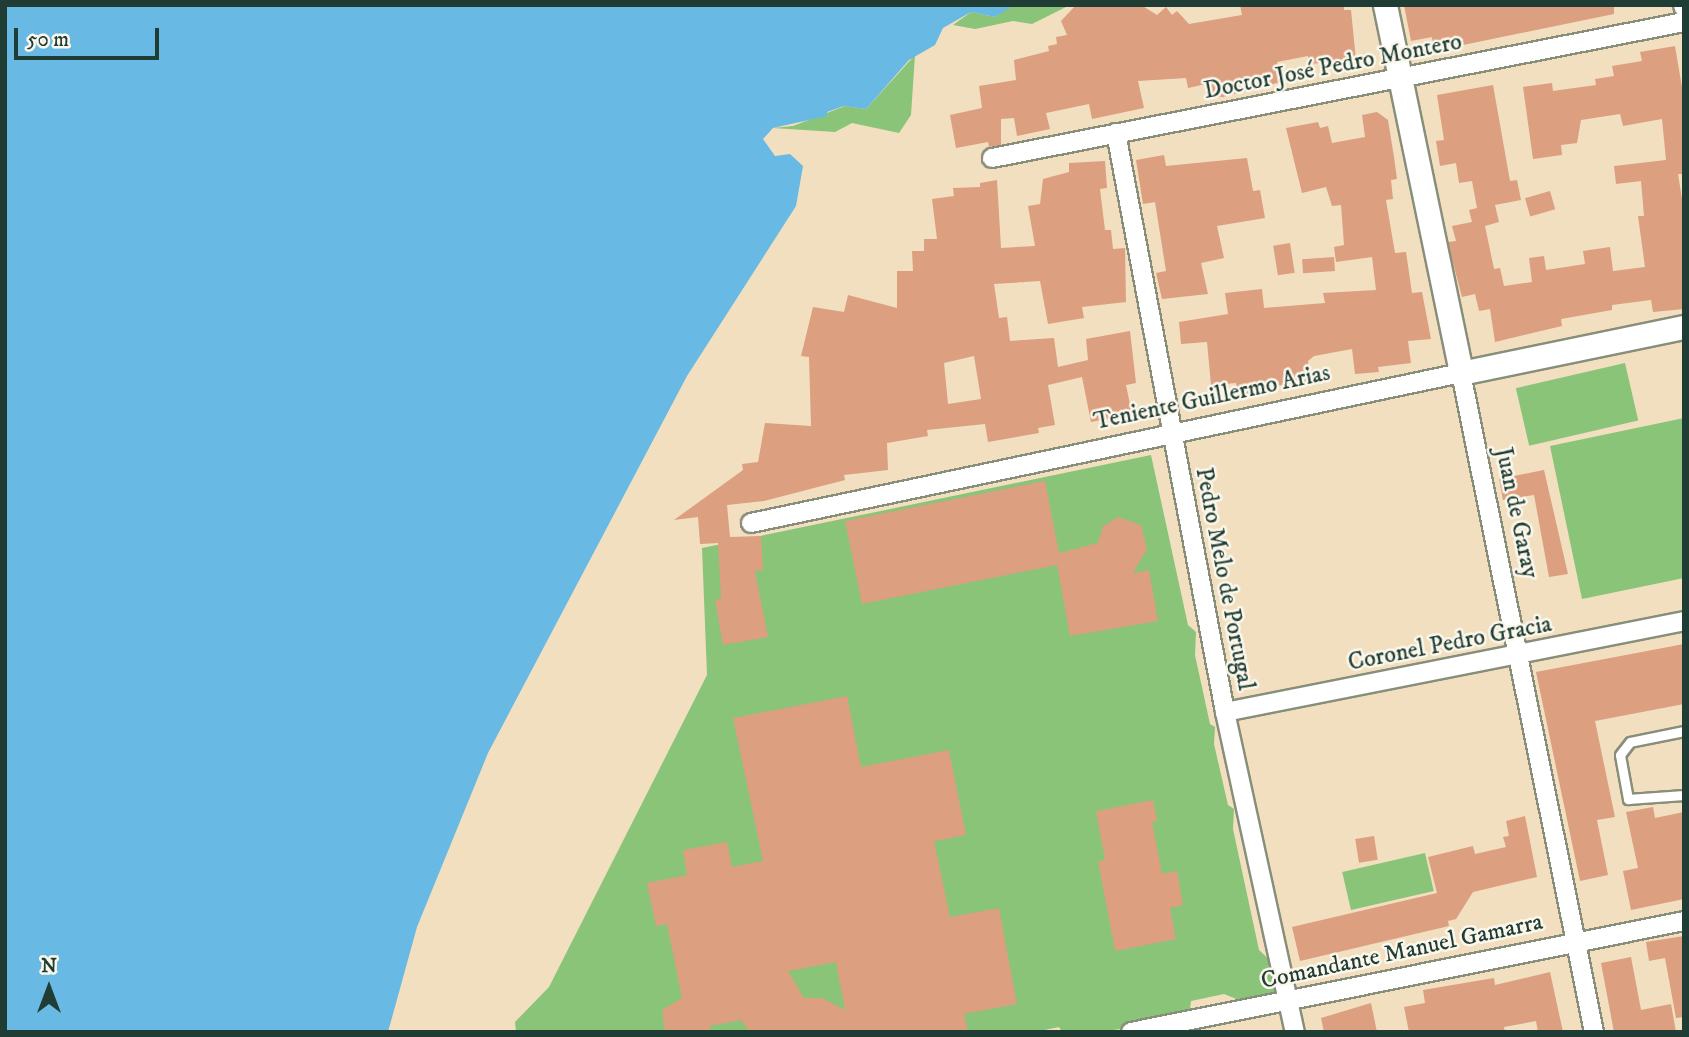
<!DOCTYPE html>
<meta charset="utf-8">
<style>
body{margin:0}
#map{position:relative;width:1689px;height:1037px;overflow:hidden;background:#f1dfc0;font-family:"IM FELL DW Pica",serif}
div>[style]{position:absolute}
.green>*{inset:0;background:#8ac478;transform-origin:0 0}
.water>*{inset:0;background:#68b9e3}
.building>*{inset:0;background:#dc9f7f;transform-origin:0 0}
.roads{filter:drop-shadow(2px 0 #888e7a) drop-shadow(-2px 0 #888e7a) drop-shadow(0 2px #888e7a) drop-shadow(0 -2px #888e7a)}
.service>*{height:9px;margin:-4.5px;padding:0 4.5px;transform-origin:4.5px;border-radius:4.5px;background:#fff}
.minor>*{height:18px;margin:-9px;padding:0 9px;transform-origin:9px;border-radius:9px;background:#fff}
.tertiary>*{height:23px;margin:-11.5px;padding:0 11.5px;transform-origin:11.5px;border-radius:11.5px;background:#fff}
span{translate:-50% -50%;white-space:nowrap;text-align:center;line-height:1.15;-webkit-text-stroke:5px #fbf7ec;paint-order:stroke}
.street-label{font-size:24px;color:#1f3d34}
.frame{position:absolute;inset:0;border:7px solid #1f3d34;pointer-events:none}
.north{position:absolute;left:14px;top:953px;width:70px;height:70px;-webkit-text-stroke:5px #fbf7ec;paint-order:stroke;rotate:0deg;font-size:19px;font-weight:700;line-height:28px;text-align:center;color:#1f3d34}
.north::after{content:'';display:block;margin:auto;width:24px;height:32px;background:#1f3d34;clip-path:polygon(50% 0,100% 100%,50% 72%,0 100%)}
.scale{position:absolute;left:14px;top:28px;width:145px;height:32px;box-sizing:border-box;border:4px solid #1f3d34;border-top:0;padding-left:9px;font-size:21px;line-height:24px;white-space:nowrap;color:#1f3d34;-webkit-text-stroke:5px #fbf7ec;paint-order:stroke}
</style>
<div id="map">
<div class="green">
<i style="clip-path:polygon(1070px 5px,1032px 24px,1013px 21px,975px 29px,953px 25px,971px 12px,995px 17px,1010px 6px)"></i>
<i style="clip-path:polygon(915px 55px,911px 115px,899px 133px,852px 123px,835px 132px,773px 128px,793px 126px,845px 106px,866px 109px)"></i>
<i style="left:1625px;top:363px;width:59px;height:112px;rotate:77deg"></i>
<i style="clip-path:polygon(1684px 418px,1684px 578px,1582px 599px,1550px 446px)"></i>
<i style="clip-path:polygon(1151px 455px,1188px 625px,1196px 632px,1195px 655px,1210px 724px,1215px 727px,1214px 744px,1228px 805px,1234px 809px,1233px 829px,1259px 950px,1275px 965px,1283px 987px,1277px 994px,1249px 1004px,1224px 994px,1191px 1001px,1189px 1018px,1101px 1032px,1062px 1032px,1059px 1027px,1035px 1032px,516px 1032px,515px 1022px,549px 987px,707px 675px,702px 548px)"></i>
<i style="left:1425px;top:853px;width:39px;height:85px;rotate:77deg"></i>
</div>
<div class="water">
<i style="clip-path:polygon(5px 5px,1014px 5px,995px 17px,971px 12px,943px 28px,935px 45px,909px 60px,866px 109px,844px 106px,827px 112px,827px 116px,773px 128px,763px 139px,775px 156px,790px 154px,803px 166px,796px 206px,687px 376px,488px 753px,417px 927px,388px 1032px,5px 1032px)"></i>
</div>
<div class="building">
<i style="clip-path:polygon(1076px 5px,1141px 5px,1157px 15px,1166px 7px,1172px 15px,1177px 11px,1189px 24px,1242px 15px,1240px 5px,1344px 5px,1344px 10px,1351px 10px,1356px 60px,1309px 64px,1308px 56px,1277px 62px,1281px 82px,1223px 97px,1208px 96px,1206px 84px,1188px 88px,1186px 78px,1138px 81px,1144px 108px,1092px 119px,1089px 104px,1046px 113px,1050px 129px,1017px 136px,1014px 118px,1001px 119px,1001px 145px,989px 147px,988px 142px,956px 148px,950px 115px,982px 108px,979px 86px,1016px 80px,1014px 60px,1049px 51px,1048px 46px,1057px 44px,1056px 37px,1067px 35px,1061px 21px)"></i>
<i style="clip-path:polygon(1404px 5px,1614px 5px,1614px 14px,1434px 51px,1432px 37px,1411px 41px)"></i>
<i style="clip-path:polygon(1675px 46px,1684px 99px,1684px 174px,1678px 174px,1684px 211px,1684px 309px,1653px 312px,1651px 300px,1612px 305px,1612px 310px,1561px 319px,1562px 326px,1495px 342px,1490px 309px,1479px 311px,1475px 294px,1462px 297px,1452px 259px,1448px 242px,1456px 241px,1452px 226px,1472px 222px,1469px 210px,1477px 208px,1472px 181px,1459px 183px,1456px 163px,1440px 166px,1436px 141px,1444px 140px,1437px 95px,1493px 85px,1510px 181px,1517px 180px,1521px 200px,1495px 205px,1499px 222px,1485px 226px,1494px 269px,1500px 268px,1504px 286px,1532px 282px,1529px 258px,1544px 256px,1546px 270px,1585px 264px,1583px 251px,1610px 247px,1613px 271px,1645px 267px,1638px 216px,1644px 216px,1641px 181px,1616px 184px,1614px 166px,1666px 160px,1662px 119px,1623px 126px,1620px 114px,1581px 120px,1577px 143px,1561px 145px,1562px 155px,1533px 159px,1523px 87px,1552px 83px,1553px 91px,1596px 85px,1595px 79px,1614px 76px,1612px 66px,1642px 61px,1640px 52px)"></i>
<i style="clip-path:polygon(1377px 112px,1388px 120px,1394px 157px,1397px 179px,1391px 180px,1393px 199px,1386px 200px,1395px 253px,1406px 252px,1412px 293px,1422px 292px,1431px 339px,1408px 341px,1411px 363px,1378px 367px,1379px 372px,1355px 374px,1352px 349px,1314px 356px,1308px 361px,1311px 382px,1257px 388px,1258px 392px,1239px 396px,1236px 383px,1211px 385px,1207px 342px,1181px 344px,1179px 322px,1228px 314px,1225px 293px,1262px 289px,1264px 308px,1325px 303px,1323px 293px,1376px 290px,1372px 257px,1336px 262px,1334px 247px,1344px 245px,1341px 205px,1332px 206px,1326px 187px,1302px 193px,1286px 128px,1318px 122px,1320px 128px,1328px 126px,1332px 143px,1365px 137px,1362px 115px)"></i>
<i style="clip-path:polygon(1164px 155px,1166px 166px,1247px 158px,1253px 191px,1260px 190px,1265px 218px,1217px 226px,1224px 258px,1201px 263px,1208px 294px,1162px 299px,1156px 273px,1166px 271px,1155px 202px,1143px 204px,1136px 160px)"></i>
<i style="clip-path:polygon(evenodd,1105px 161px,1107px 188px,1100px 189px,1105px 230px,1111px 230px,1113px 249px,1125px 248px,1126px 302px,1082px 307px,1084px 318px,1048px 324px,1040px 281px,994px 284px,999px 318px,1007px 317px,1010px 341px,1054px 338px,1058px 367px,1088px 360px,1086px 339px,1130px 331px,1136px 383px,1126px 385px,1132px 414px,1091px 422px,1082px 377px,1048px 385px,1055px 425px,1038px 428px,1039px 433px,988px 442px,985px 424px,927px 430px,928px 436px,887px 443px,888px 470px,844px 475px,845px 480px,764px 501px,727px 505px,730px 537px,761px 536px,763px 570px,755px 571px,768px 637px,723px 645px,715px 600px,721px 599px,718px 543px,700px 544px,698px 517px,674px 520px,743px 470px,742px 464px,758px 462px,765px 423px,811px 426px,809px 357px,801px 356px,813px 307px,844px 312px,848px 295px,897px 308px,897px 271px,913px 271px,912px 251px,924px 251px,924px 239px,937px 239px,932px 199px,954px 196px,953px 188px,980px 187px,980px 183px,997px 180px,1001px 248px,1035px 246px,1028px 206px,1040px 204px,1043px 179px,1069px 172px,1069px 163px,1105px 161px,974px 356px,981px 399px,948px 404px,944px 363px,974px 356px)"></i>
<i style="left:1550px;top:191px;width:19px;height:26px;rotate:74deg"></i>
<i style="left:1290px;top:243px;width:30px;height:17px;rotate:81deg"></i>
<i style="left:1334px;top:257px;width:14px;height:32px;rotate:86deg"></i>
<i style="clip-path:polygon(1544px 470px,1568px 574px,1549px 577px,1534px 495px,1503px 500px,1499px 479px)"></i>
<i style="clip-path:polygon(1045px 481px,1059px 553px,1098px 543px,1103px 526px,1118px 517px,1141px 525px,1147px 549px,1133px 573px,1149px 570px,1158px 621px,1070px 636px,1057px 565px,862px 604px,845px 521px)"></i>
<i style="clip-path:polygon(1684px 644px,1684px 704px,1595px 721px,1615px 817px,1597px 820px,1608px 875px,1580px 881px,1536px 672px)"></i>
<i style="clip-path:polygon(evenodd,847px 696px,861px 767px,949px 750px,966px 835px,934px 841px,950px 917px,999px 908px,1017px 1004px,964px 1014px,968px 1032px,750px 1032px,741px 1020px,710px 1026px,711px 1032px,665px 1032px,662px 1010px,682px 998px,667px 924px,656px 926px,647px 883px,687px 875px,683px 850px,727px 842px,732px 867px,763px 861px,733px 718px,847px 696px,836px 962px,845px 1010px,822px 998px,804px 998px,788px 971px,836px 962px)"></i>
<i style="clip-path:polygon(1153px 800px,1157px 821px,1152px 822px,1162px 874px,1177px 871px,1183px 905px,1170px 908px,1176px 939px,1115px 951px,1098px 861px,1105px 860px,1096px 811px)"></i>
<i style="clip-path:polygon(1653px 807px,1655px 818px,1684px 812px,1684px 899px,1631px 910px,1623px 871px,1638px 868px,1626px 812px)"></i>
<i style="clip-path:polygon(1525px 816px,1537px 877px,1473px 892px,1456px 919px,1448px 921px,1449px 926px,1300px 961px,1292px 927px,1437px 893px,1428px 857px,1473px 846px,1475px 854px,1506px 847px,1503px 837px,1509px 836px,1506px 821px)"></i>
<i style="left:1374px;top:836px;width:24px;height:19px;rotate:81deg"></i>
<i style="clip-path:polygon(1684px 936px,1684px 1017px,1676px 1018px,1665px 958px,1649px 961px,1646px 942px)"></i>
<i style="clip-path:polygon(1631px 957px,1641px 1010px,1671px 1004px,1676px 1032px,1614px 1032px,1601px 963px)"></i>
<i style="clip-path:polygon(1550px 972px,1563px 1032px,1538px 1032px,1536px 1021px,1504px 1027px,1505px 1032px,1409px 1032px,1404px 1007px,1425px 1003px,1423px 990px,1494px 978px,1495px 985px)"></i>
<i style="clip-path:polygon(1371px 1003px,1377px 1032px,1324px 1032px,1321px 1018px)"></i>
</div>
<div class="roads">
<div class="service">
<i style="left:1684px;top:731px;width:55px;rotate:168.5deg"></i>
<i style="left:1630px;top:742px;width:16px;rotate:128deg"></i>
<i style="left:1620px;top:755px;width:45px;rotate:79.7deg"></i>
<i style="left:1628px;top:799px;width:56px;rotate:-4.1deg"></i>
</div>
<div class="minor">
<i style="left:1683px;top:5px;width:3px;rotate:72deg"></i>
<i style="left:1116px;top:133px;width:589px;rotate:79.34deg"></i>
<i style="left:1225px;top:712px;width:328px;rotate:77.7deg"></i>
<i style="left:992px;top:158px;width:705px;rotate:-11.12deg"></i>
<i style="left:751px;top:523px;width:726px;rotate:-11.93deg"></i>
<i style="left:1461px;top:373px;width:672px;rotate:78.59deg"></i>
<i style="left:1225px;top:712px;width:468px;rotate:-11.2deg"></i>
<i style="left:1131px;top:1032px;width:564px;rotate:-11.35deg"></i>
</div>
<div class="tertiary">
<i style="left:1385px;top:5px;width:376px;rotate:78.3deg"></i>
<i style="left:1461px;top:373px;width:228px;rotate:-11.7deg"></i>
</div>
</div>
<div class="street-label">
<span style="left:1333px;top:67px;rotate:-11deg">Doctor José Pedro Montero</span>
<span style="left:1212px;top:398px;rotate:-12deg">Teniente Guillermo Arias</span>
<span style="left:1516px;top:513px;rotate:78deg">Juan de Garay</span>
<span style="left:1224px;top:579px;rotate:79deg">Pedro Melo de Portugal</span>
<span style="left:1450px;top:644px;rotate:-11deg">Coronel Pedro Gracia</span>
<span style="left:1402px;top:952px;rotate:-12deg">Comandante Manuel Gamarra</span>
</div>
<div class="frame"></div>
<div class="north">N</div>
<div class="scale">50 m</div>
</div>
